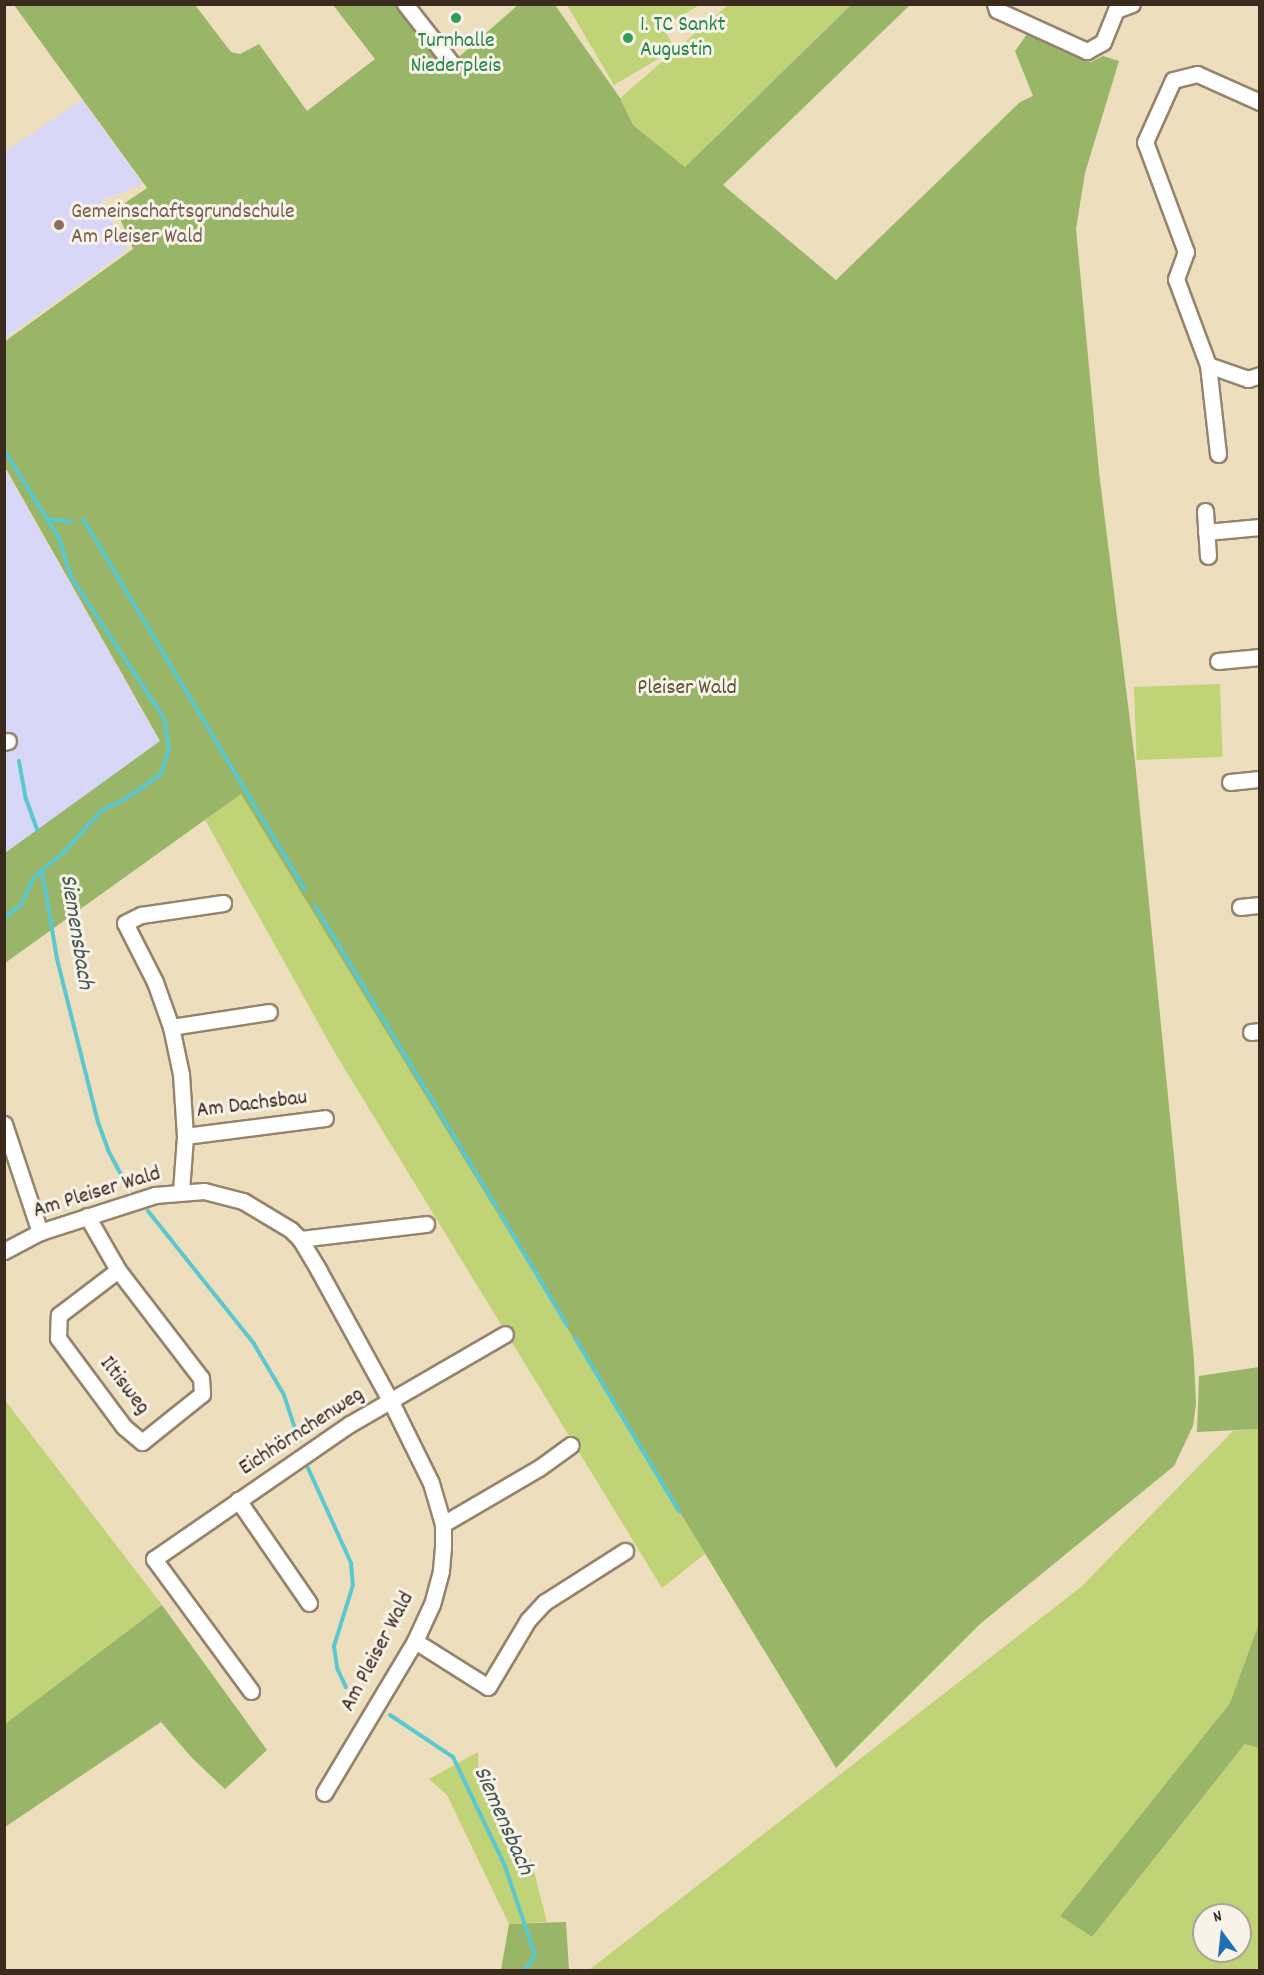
<!DOCTYPE html>
<meta charset="utf-8">
<style>
body{margin:0}
#map{position:relative;width:1264px;height:1975px;overflow:hidden;background:#eddfbd;font-family:Dekko,sans-serif}
div>[style]{position:absolute}
.built>*{inset:0;background:#d9d7f8}
.green>*{inset:0;background:#c0d377;transform-origin:0 0}
.forest>*{inset:0;background:#98b568}
.stream>*{height:4px;margin:-2px;padding:0 2px;transform-origin:2px;border-radius:2px;background:#5bc8cf}
.roads{filter:drop-shadow(2px 0 #94846e) drop-shadow(-2px 0 #94846e) drop-shadow(0 2px #94846e) drop-shadow(0 -2px #94846e)}
.street>*{height:15px;margin:-7.5px;padding:0 7.5px;transform-origin:7.5px;border-radius:7.5px;background:#fff}
.dots>*{width:16px;height:16px;translate:-50% -50%;box-sizing:border-box;border:3px solid #f7f3e8;border-radius:50%}
span{translate:-50% -50%;white-space:nowrap;text-align:center;line-height:1.15;-webkit-text-stroke:6px #f7f3e8;paint-order:stroke}
.leisure-label{font-size:22px;color:#27864d}
.left{translate:0 -50%;text-align:left}
.education-label{font-size:22px;color:#785e54}
.park-label{font-size:22px;color:#5c5434}
.street-label{font-size:22px;color:#3b2a1e}
.water-label{font-size:24px;color:#455953;font-style:italic}
.frame{position:absolute;inset:0;border:6px solid #3b2a1e;pointer-events:none}
.north{position:absolute;left:1192px;top:1903px;width:60px;height:60px;box-sizing:border-box;background:#f7f3e8;border:2px solid #aca397;border-radius:50%;rotate:345deg;font-size:16px;font-weight:700;line-height:24px;text-align:center;color:#3b2a1e}
.north::after{content:'';display:block;margin:auto;width:21px;height:27px;background:#1f6fb2;clip-path:polygon(50% 0,100% 100%,50% 72%,0 100%)}
</style>
<div id="map">
<div class="built">
<i style="clip-path:polygon(82px 100px,143px 184px,101px 201px,127px 250px,5px 338px,5px 149px,8px 150px)"></i>
<i style="clip-path:polygon(4px 467px,160px 742px,5px 853px,4px 853px)"></i>
</div>
<div class="green">
<i style="clip-path:polygon(567px 5px,700px 5px,662px 26px,675px 49px,614px 85px)"></i>
<i style="clip-path:polygon(728px 5px,851px 5px,685px 167px,633px 125px,620px 98px)"></i>
<i style="left:1220px;top:684px;width:73px;height:86px;rotate:88deg"></i>
<i style="clip-path:polygon(241px 793px,705px 1554px,662px 1588px,335px 1053px,205px 820px)"></i>
<i style="clip-path:polygon(4px 1399px,162px 1605px,5px 1724px,4px 1724px)"></i>
<i style="clip-path:polygon(evenodd,1259px 1429px,1259px 1623px,1230px 1703px,1060px 1916px,1092px 1937px,1246px 1743px,1260px 1748px,1260px 1962px,1256px 1970px,589px 1970px,1081px 1587px,1233px 1431px,1259px 1429px,1204px 1915px,1240px 1915px,1240px 1951px,1204px 1951px,1204px 1915px)"></i>
<i style="clip-path:polygon(478px 1752px,478px 1773px,505px 1837px,531px 1860px,547px 1922px,509px 1924px,447px 1795px,429px 1779px)"></i>
</div>
<div class="forest">
<i style="clip-path:polygon(14px 5px,195px 5px,231px 52px,240px 54px,259px 44px,307px 111px,375px 59px,333px 5px,405px 5px,452px 63px,518px 5px,555px 5px,620px 98px,633px 125px,685px 167px,851px 5px,910px 5px,723px 185px,836px 280px,1020px 102px,1033px 96px,1015px 51px,1027px 34px,1091px 62px,1103px 56px,1119px 61px,1085px 173px,1076px 229px,1099px 472px,1135px 761px,1194px 1360px,1196px 1404px,1193px 1426px,1174px 1466px,980px 1624px,836px 1768px,241px 794px,5px 963px,5px 853px,160px 741px,5px 467px,4px 342px,133px 249px,119px 216px,126px 202px,147px 188px)"></i>
<i style="clip-path:polygon(1259px 1367px,1259px 1429px,1197px 1432px,1199px 1376px)"></i>
<i style="clip-path:polygon(162px 1605px,267px 1750px,225px 1789px,192px 1758px,161px 1722px,5px 1827px,5px 1724px)"></i>
<i style="clip-path:polygon(1259px 1623px,1259px 1748px,1245px 1744px,1092px 1937px,1060px 1916px,1230px 1703px)"></i>
<i style="clip-path:polygon(566px 1922px,569px 1970px,501px 1970px,509px 1924px)"></i>
</div>
<div class="stream">
<i style="left:4px;top:450px;width:104px;rotate:58deg"></i>
<i style="left:59px;top:538px;width:41px;rotate:72.9deg"></i>
<i style="left:71px;top:577px;width:169px;rotate:56.6deg"></i>
<i style="left:164px;top:718px;width:31px;rotate:81deg"></i>
<i style="left:169px;top:749px;width:26px;rotate:108deg"></i>
<i style="left:161px;top:774px;width:44px;rotate:145.2deg"></i>
<i style="left:125px;top:799px;width:25px;rotate:154deg"></i>
<i style="left:102px;top:810px;width:58px;rotate:132.2deg"></i>
<i style="left:63px;top:853px;width:27px;rotate:141deg"></i>
<i style="left:42px;top:870px;width:90px;rotate:80.4deg"></i>
<i style="left:57px;top:959px;width:168px;rotate:75.9deg"></i>
<i style="left:98px;top:1122px;width:30px;rotate:70deg"></i>
<i style="left:108px;top:1150px;width:43px;rotate:62.2deg"></i>
<i style="left:48px;top:519px;width:23px;rotate:7deg"></i>
<i style="left:83px;top:519px;width:432px;rotate:59.1deg"></i>
<i style="left:19px;top:761px;width:39px;rotate:80deg"></i>
<i style="left:26px;top:799px;width:33px;rotate:70deg"></i>
<i style="left:315px;top:906px;width:353px;rotate:58.9deg"></i>
<i style="left:4px;top:917px;width:21px;rotate:-35deg"></i>
<i style="left:21px;top:905px;width:29px;rotate:-65deg"></i>
<i style="left:33px;top:879px;width:13px;rotate:-45deg"></i>
<i style="left:148px;top:1211px;width:170px;rotate:51.4deg"></i>
<i style="left:254px;top:1344px;width:59px;rotate:59.5deg"></i>
<i style="left:284px;top:1395px;width:48px;rotate:71.9deg"></i>
<i style="left:500px;top:1213px;width:131px;rotate:59.1deg"></i>
<i style="left:575px;top:1338px;width:202px;rotate:59deg"></i>
<i style="left:308px;top:1468px;width:104px;rotate:65.6deg"></i>
<i style="left:351px;top:1563px;width:22px;rotate:85deg"></i>
<i style="left:353px;top:1585px;width:64px;rotate:107.3deg"></i>
<i style="left:334px;top:1646px;width:22px;rotate:82deg"></i>
<i style="left:337px;top:1668px;width:21px;rotate:65deg"></i>
<i style="left:390px;top:1715px;width:76px;rotate:33.7deg"></i>
<i style="left:453px;top:1757px;width:121px;rotate:64.5deg"></i>
<i style="left:505px;top:1866px;width:94px;rotate:71.4deg"></i>
<i style="left:535px;top:1955px;width:18px;rotate:124deg"></i>
</div>
<div class="roads">
<div class="street">
<i style="left:405px;top:4px;width:76px;rotate:51.9deg"></i>
<i style="left:995px;top:4px;width:6px;rotate:72deg"></i>
<i style="left:997px;top:10px;width:99px;rotate:24.5deg"></i>
<i style="left:1087px;top:51px;width:18px;rotate:-29deg"></i>
<i style="left:1103px;top:42px;width:35px;rotate:-68deg"></i>
<i style="left:1116px;top:10px;width:17px;rotate:-21deg"></i>
<i style="left:1208px;top:365px;width:42px;rotate:19.3deg"></i>
<i style="left:1248px;top:379px;width:13px;rotate:-18deg"></i>
<i style="left:1218px;top:454px;width:90px;rotate:-96.4deg"></i>
<i style="left:1208px;top:365px;width:92px;rotate:-110.4deg"></i>
<i style="left:1176px;top:279px;width:29px;rotate:-70deg"></i>
<i style="left:1186px;top:252px;width:117px;rotate:-110.4deg"></i>
<i style="left:1145px;top:142px;width:68px;rotate:-65.7deg"></i>
<i style="left:1173px;top:80px;width:25px;rotate:-14deg"></i>
<i style="left:1197px;top:74px;width:69px;rotate:24deg"></i>
<i style="left:1205px;top:511px;width:45px;rotate:86.2deg"></i>
<i style="left:1206px;top:532px;width:54px;rotate:-5.3deg"></i>
<i style="left:1218px;top:661px;width:42px;rotate:-5.4deg"></i>
<i style="left:4px;top:742px;width:4px;rotate:-14deg"></i>
<i style="left:1230px;top:782px;width:30px;rotate:-6deg"></i>
<i style="left:1240px;top:907px;width:20px;rotate:-6deg"></i>
<i style="left:171px;top:1027px;width:99px;rotate:-8.7deg"></i>
<i style="left:1251px;top:1032px;width:9px;rotate:-6deg"></i>
<i style="left:4px;top:1124px;width:114px;rotate:71.6deg"></i>
<i style="left:185px;top:1136px;width:141px;rotate:-7.3deg"></i>
<i style="left:181px;top:1191px;width:55px;rotate:-85.8deg"></i>
<i style="left:185px;top:1136px;width:62px;rotate:-93.7deg"></i>
<i style="left:181px;top:1074px;width:48px;rotate:-102deg"></i>
<i style="left:171px;top:1027px;width:48px;rotate:-109.6deg"></i>
<i style="left:155px;top:982px;width:66px;rotate:-117deg"></i>
<i style="left:125px;top:923px;width:18px;rotate:-27deg"></i>
<i style="left:141px;top:915px;width:83px;rotate:-8.3deg"></i>
<i style="left:87px;top:1216px;width:62px;rotate:60.1deg"></i>
<i style="left:118px;top:1270px;width:136px;rotate:52.5deg"></i>
<i style="left:201px;top:1378px;width:16px;rotate:86deg"></i>
<i style="left:202px;top:1394px;width:77px;rotate:141.3deg"></i>
<i style="left:142px;top:1442px;width:23px;rotate:-140deg"></i>
<i style="left:124px;top:1427px;width:111px;rotate:-126.6deg"></i>
<i style="left:58px;top:1338px;width:23px;rotate:-88deg"></i>
<i style="left:59px;top:1315px;width:74px;rotate:-37.3deg"></i>
<i style="left:300px;top:1239px;width:127px;rotate:-6.8deg"></i>
<i style="left:4px;top:1251px;width:41px;rotate:-27.8deg"></i>
<i style="left:40px;top:1232px;width:121px;rotate:-17.8deg"></i>
<i style="left:155px;top:1195px;width:49px;rotate:-4.7deg"></i>
<i style="left:204px;top:1191px;width:40px;rotate:14.4deg"></i>
<i style="left:243px;top:1201px;width:56px;rotate:31.1deg"></i>
<i style="left:291px;top:1230px;width:13px;rotate:45deg"></i>
<i style="left:300px;top:1239px;width:37px;rotate:59deg"></i>
<i style="left:319px;top:1271px;width:149px;rotate:61.2deg"></i>
<i style="left:391px;top:1402px;width:90px;rotate:63.7deg"></i>
<i style="left:431px;top:1483px;width:43px;rotate:73.7deg"></i>
<i style="left:443px;top:1524px;width:23px;rotate:90deg"></i>
<i style="left:443px;top:1547px;width:24px;rotate:95deg"></i>
<i style="left:441px;top:1571px;width:34px;rotate:105deg"></i>
<i style="left:432px;top:1604px;width:41px;rotate:114.7deg"></i>
<i style="left:415px;top:1641px;width:177px;rotate:120.9deg"></i>
<i style="left:238px;top:1500px;width:125px;rotate:55.4deg"></i>
<i style="left:443px;top:1524px;width:111px;rotate:-30.3deg"></i>
<i style="left:539px;top:1468px;width:39px;rotate:-36deg"></i>
<i style="left:415px;top:1641px;width:86px;rotate:32.2deg"></i>
<i style="left:488px;top:1687px;width:78px;rotate:-59.2deg"></i>
<i style="left:528px;top:1620px;width:25px;rotate:-47deg"></i>
<i style="left:545px;top:1602px;width:95px;rotate:-32.5deg"></i>
<i style="left:251px;top:1691px;width:164px;rotate:-126.3deg"></i>
<i style="left:154px;top:1559px;width:238px;rotate:-34.6deg"></i>
<i style="left:350px;top:1424px;width:179px;rotate:-30.1deg"></i>
</div>
</div>
<div class="dots">
<i style="left:456px;top:18px;background:#2e9e5b"></i>
<i style="left:628px;top:38px;background:#2e9e5b"></i>
<i style="left:59px;top:225px;background:#8d6e63"></i>
</div>
<div class="leisure-label">
<span class="left" style="left:640px;top:38px">1. TC Sankt<br>Augustin</span>
<span style="left:456px;top:54px">Turnhalle<br>Niederpleis</span>
</div>
<div class="education-label">
<span class="left" style="left:71px;top:225px">Gemeinschaftsgrundschule<br>Am Pleiser Wald</span>
</div>
<div class="park-label">
<span style="left:687px;top:689px">Pleiser Wald</span>
</div>
<div class="street-label">
<span style="left:252px;top:1105px;rotate:-7deg">Am Dachsbau</span>
<span style="left:97px;top:1193px;rotate:-17deg">Am Pleiser Wald</span>
<span style="left:124px;top:1386px;rotate:52deg">Iltisweg</span>
<span style="left:302px;top:1432px;rotate:-33deg">Eichhörnchenweg</span>
<span style="left:378px;top:1652px;rotate:-62deg">Am Pleiser Wald</span>
</div>
<div class="water-label">
<span style="left:75px;top:932px;rotate:81deg">Siemensbach</span>
<span style="left:502px;top:1821px;rotate:66deg">Siemensbach</span>
</div>
<div class="frame"></div>
<div class="north">N</div>
</div>
